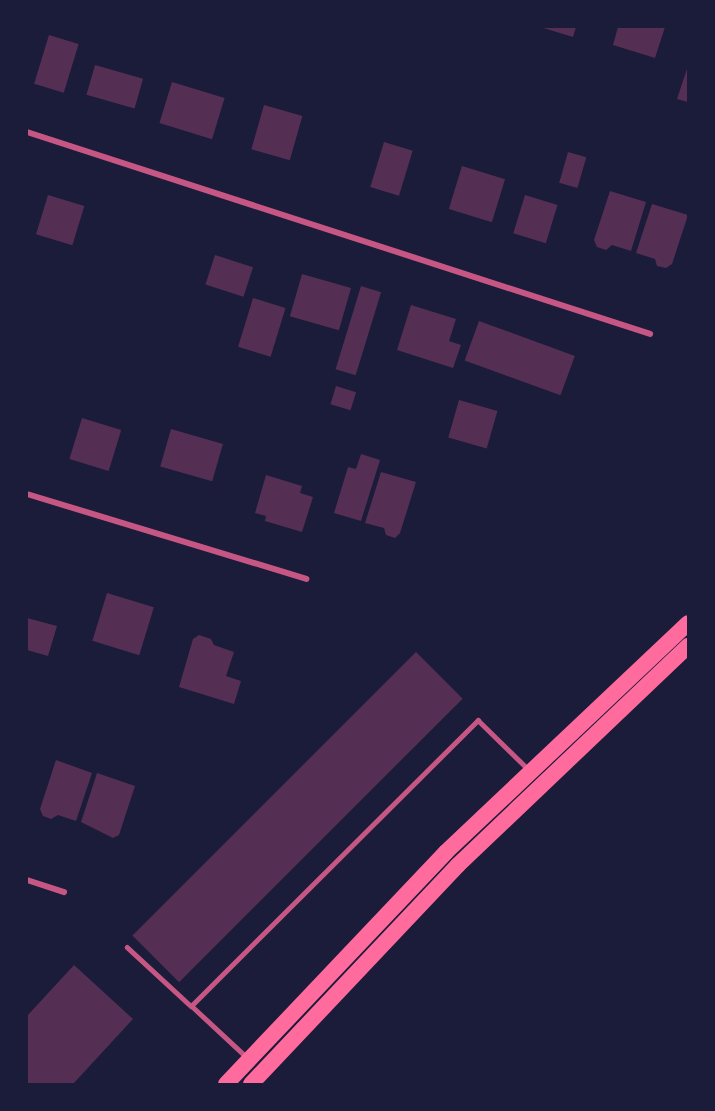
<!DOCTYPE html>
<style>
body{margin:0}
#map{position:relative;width:715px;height:1111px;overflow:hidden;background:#1b1b3a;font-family:"PT Serif",serif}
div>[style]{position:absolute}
.building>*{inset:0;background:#542f53;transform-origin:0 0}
.service>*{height:4.5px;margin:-2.25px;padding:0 2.25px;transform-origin:2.25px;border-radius:2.25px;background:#c65784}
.minor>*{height:6px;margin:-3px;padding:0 3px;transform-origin:3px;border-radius:3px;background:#c65784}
.trunk>*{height:16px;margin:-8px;padding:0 8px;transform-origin:8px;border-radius:8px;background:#ff6b9d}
span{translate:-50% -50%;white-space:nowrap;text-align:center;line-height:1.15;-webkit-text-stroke:6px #1b1b3a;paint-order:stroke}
.frame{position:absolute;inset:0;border:28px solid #1b1b3a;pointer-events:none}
</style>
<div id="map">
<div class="building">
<i style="clip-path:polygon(540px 27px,576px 27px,573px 37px)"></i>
<i style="clip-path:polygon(618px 27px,665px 27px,655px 58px,613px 45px)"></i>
<i style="left:49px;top:35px;width:31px;height:51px;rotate:17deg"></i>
<i style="left:95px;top:65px;width:50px;height:31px;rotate:16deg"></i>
<i style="clip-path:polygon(688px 66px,688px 102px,677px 99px)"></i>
<i style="left:172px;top:82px;width:55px;height:43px;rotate:17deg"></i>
<i style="left:264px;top:105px;width:40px;height:46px;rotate:16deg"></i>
<i style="left:384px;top:142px;width:30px;height:47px;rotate:17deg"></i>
<i style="left:568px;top:152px;width:19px;height:32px;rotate:16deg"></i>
<i style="left:462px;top:166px;width:45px;height:45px;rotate:17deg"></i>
<i style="clip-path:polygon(610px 191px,646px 202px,631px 251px,612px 245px,606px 250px,597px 247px,594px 240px)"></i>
<i style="left:48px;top:195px;width:38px;height:41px;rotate:17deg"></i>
<i style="left:525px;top:195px;width:34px;height:40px;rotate:17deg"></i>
<i style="clip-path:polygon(652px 204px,688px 215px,672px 264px,666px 268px,657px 266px,655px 259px,636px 253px)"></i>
<i style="left:215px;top:255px;width:40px;height:31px;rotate:18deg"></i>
<i style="left:302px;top:274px;width:51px;height:44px;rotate:16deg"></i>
<i style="left:361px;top:286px;width:21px;height:87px;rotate:17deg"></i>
<i style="left:253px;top:298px;width:34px;height:51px;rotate:17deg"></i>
<i style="clip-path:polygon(411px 305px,456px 319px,449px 341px,461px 345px,453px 368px,397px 350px)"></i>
<i style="left:479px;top:321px;width:102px;height:42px;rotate:20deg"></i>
<i style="left:336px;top:386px;width:21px;height:19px;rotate:17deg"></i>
<i style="left:459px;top:400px;width:40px;height:39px;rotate:16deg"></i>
<i style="left:82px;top:418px;width:41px;height:43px;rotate:17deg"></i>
<i style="left:171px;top:429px;width:54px;height:39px;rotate:16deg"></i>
<i style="clip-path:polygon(361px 454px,380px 460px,361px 521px,334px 513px,348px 467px,356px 469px)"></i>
<i style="clip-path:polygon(381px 472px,416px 482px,400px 533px,395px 538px,386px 535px,384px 528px,365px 523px)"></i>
<i style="clip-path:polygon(266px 475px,302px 486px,300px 493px,313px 497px,302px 532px,265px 521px,266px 516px,255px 513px)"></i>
<i style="left:107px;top:593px;width:49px;height:50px;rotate:17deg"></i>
<i style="clip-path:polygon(27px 618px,57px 626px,48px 656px,27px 650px)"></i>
<i style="clip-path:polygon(199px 635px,211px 639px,214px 645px,234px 652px,226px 676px,241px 681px,234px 704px,179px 687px,193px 639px)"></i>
<i style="left:416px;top:652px;width:66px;height:401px;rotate:45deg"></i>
<i style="clip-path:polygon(56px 760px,92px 773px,76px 821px,58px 815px,51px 819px,43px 816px,40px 809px)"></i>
<i style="clip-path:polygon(97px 773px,135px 786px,119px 835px,113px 838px,81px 822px)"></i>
<i style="clip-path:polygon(74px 965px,133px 1019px,73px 1084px,27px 1084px,27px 1016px)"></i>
</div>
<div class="service">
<i style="left:127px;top:947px;width:87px;rotate:42.7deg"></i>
<i style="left:247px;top:1058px;width:76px;rotate:-137.1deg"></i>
<i style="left:191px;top:1006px;width:405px;rotate:-44.9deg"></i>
<i style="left:478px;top:720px;width:71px;rotate:44.4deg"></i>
</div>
<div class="minor">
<i style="left:27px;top:132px;width:655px;rotate:17.96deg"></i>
<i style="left:27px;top:494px;width:292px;rotate:16.9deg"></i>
<i style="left:27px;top:880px;width:39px;rotate:18deg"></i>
</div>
<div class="trunk">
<i style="left:226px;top:1084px;width:320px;rotate:-46.5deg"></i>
<i style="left:446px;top:852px;width:333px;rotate:-43.4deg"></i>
<i style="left:251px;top:1084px;width:301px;rotate:-46.6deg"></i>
<i style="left:458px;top:865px;width:318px;rotate:-43.6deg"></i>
</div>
<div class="frame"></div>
</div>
